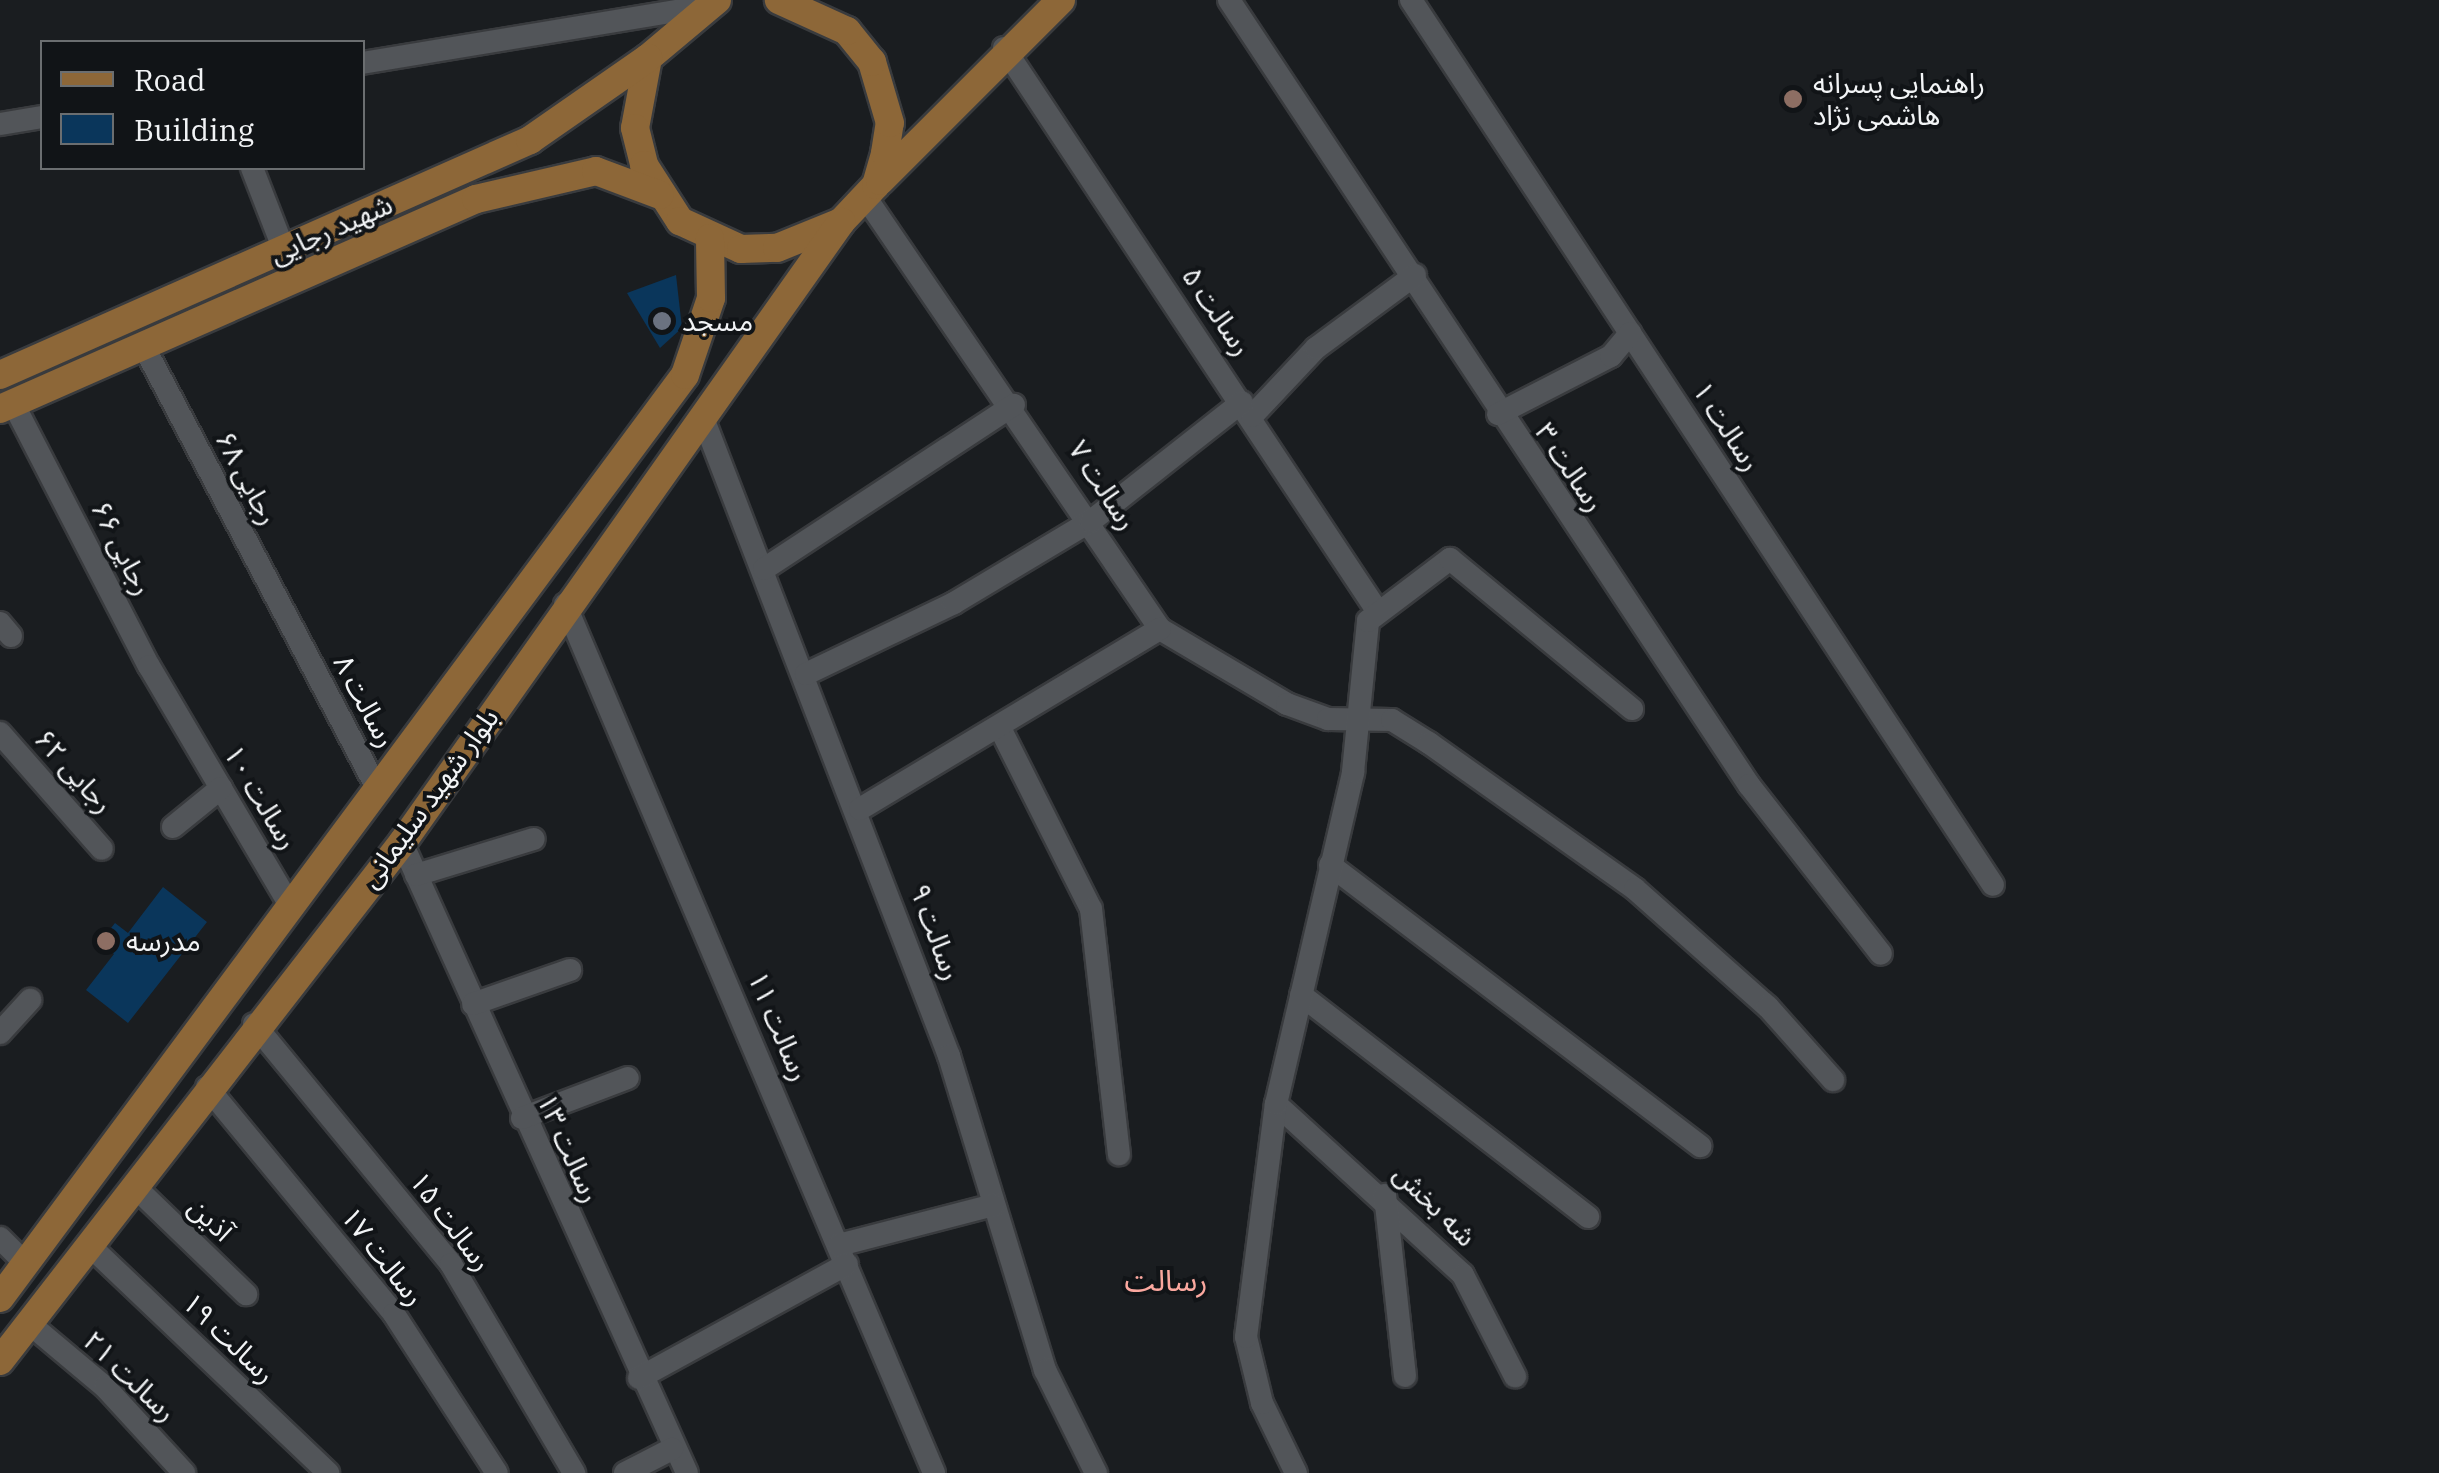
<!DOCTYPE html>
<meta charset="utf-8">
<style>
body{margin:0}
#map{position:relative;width:2439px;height:1473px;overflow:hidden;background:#1a1d20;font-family:"IBM Plex Serif","Noto Sans Arabic",serif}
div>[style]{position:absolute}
.building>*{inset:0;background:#0a365b}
.roads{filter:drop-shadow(2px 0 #393b3e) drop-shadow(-2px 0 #393b3e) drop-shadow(0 2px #393b3e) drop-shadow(0 -2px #393b3e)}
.minor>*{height:22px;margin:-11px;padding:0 11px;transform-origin:11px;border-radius:11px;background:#525559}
.major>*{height:28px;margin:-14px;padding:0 14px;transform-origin:14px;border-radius:14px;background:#8d6738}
.dots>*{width:28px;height:28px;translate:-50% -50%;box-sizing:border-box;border:5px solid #111417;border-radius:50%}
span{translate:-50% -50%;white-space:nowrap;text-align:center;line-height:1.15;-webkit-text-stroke:8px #111417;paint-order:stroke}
.poi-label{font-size:28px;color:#f2f4f6}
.left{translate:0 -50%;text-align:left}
.street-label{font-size:28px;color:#f2f4f6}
.neighbourhood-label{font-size:30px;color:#fba89f}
.legend{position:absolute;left:40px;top:40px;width:325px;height:130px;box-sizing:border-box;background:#111417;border:2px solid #6b6e70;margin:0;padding:12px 18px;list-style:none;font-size:30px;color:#f2f4f6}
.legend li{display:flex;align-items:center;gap:20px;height:50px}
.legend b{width:50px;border:2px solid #6b6e70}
</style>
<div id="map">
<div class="building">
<i style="clip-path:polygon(676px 275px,682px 328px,660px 348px,627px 293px)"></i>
<i style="clip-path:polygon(163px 887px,207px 922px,128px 1023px,86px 990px,114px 954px,100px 942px,115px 923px,128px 933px)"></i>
</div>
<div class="roads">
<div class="minor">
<i style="left:1229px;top:0;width:942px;rotate:56.48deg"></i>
<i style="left:1749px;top:785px;width:214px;rotate:52deg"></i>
<i style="left:1411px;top:0;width:1059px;rotate:56.67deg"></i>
<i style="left:1004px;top:48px;width:673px;rotate:56.45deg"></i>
<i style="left:362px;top:63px;width:342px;rotate:-9.4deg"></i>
<i style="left:0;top:124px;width:43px;rotate:-9.5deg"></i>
<i style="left:252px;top:168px;width:88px;rotate:68.7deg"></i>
<i style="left:866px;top:198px;width:522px;rotate:55.7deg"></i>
<i style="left:1160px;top:629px;width:147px;rotate:30.6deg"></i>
<i style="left:1287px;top:704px;width:44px;rotate:20.1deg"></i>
<i style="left:1328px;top:719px;width:64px;rotate:0.9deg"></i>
<i style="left:1392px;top:720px;width:44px;rotate:31.9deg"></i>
<i style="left:1429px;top:743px;width:252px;rotate:35.3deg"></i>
<i style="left:1635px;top:889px;width:178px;rotate:41.6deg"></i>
<i style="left:1768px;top:1007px;width:98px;rotate:48.3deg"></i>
<i style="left:143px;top:345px;width:503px;rotate:62.16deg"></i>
<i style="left:13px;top:403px;width:296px;rotate:62.7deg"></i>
<i style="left:149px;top:666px;width:280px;rotate:59.5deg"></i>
<i style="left:1498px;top:414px;width:127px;rotate:-27.2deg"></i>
<i style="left:1611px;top:356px;width:30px;rotate:-50deg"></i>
<i style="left:1252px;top:416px;width:93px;rotate:-46.7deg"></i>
<i style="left:1316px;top:348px;width:123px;rotate:-36.4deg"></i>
<i style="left:703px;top:418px;width:684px;rotate:68.91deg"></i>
<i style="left:949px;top:1056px;width:328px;rotate:73deg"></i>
<i style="left:1045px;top:1370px;width:115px;rotate:63.7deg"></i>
<i style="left:764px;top:569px;width:299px;rotate:-33.3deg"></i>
<i style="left:565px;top:604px;width:944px;rotate:66.99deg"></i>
<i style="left:0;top:623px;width:17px;rotate:50deg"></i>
<i style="left:806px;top:674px;width:164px;rotate:-25.6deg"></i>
<i style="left:954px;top:603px;width:160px;rotate:-30.9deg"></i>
<i style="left:1091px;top:521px;width:192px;rotate:-38.2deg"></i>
<i style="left:1002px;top:732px;width:198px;rotate:63.3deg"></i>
<i style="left:1091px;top:909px;width:247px;rotate:83.5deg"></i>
<i style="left:0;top:733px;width:154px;rotate:48.7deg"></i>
<i style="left:860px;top:809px;width:350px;rotate:-31deg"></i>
<i style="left:173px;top:827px;width:62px;rotate:-39.1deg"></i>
<i style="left:402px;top:843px;width:691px;rotate:65.66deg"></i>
<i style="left:1330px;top:865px;width:465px;rotate:37.2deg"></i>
<i style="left:416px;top:875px;width:123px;rotate:-17deg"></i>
<i style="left:1301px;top:995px;width:363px;rotate:37.7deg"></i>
<i style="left:473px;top:1004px;width:103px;rotate:-19.3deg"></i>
<i style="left:254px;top:1024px;width:310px;rotate:50.6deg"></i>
<i style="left:451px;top:1264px;width:243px;rotate:59.5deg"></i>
<i style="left:0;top:1033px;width:45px;rotate:-47.7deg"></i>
<i style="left:207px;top:1087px;width:294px;rotate:50.5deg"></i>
<i style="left:394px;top:1314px;width:189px;rotate:57.1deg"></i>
<i style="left:1276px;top:1104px;width:253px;rotate:42.4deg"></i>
<i style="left:1463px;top:1275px;width:114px;rotate:62.8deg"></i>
<i style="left:522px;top:1118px;width:113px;rotate:-20.7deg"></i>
<i style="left:134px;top:1186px;width:156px;rotate:44deg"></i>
<i style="left:1385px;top:1195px;width:182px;rotate:83.7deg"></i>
<i style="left:0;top:1238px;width:37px;rotate:45deg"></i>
<i style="left:839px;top:1245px;width:160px;rotate:-14.5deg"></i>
<i style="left:90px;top:1246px;width:329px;rotate:43.6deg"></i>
<i style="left:31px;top:1325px;width:97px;rotate:40deg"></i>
<i style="left:105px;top:1387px;width:117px;rotate:47.4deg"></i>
<i style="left:639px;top:1378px;width:237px;rotate:-28.7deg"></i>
<i style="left:625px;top:1473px;width:53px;rotate:-27.1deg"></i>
<i style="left:1296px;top:1473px;width:78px;rotate:-115.9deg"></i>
<i style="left:1262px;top:1403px;width:68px;rotate:-103.6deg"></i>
<i style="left:1246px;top:1337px;width:235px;rotate:-82.7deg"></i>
<i style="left:1276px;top:1104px;width:341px;rotate:-76.9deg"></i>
<i style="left:1353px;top:772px;width:152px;rotate:-84.3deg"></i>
<i style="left:1368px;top:621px;width:103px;rotate:-37.1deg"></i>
<i style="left:1450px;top:559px;width:236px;rotate:39.5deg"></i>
</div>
<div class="major">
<i style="left:717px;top:0;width:90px;rotate:140deg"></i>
<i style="left:648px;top:58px;width:71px;rotate:100.5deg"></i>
<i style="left:635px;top:128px;width:38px;rotate:76deg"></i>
<i style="left:644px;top:165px;width:67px;rotate:57.3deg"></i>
<i style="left:680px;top:221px;width:67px;rotate:24.7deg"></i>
<i style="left:741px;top:249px;width:36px;rotate:-2deg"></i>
<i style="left:777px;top:248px;width:69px;rotate:-22.1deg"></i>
<i style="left:841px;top:222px;width:51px;rotate:-46.6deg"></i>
<i style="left:876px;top:185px;width:33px;rotate:-74deg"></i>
<i style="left:885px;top:153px;width:30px;rotate:-81deg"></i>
<i style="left:890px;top:123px;width:64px;rotate:-106.4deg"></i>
<i style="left:872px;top:62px;width:40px;rotate:-129deg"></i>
<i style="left:847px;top:31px;width:75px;rotate:-155.5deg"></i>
<i style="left:880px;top:181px;width:256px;rotate:-45deg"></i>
<i style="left:0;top:375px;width:580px;rotate:-23.91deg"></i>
<i style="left:530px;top:140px;width:144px;rotate:-34.8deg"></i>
<i style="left:0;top:409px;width:520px;rotate:-23.81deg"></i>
<i style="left:476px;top:199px;width:123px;rotate:-13.1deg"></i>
<i style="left:596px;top:171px;width:68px;rotate:20.6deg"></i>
<i style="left:0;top:1298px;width:1149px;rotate:-53.42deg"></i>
<i style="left:685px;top:375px;width:81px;rotate:-71.3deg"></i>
<i style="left:711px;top:298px;width:60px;rotate:-91deg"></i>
<i style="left:0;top:1361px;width:656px;rotate:-52.19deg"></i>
<i style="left:402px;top:843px;width:761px;rotate:-54.74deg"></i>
</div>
</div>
<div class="dots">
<i style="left:1793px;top:99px;background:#8d6e63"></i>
<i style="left:662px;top:321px;background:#6b7280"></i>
<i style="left:106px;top:941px;background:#8d6e63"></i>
</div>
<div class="poi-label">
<span class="left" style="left:1813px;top:99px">راهنمایی پسرانه<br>هاشمی نژاد</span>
<span class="left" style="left:682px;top:321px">مسجد</span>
<span class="left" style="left:126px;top:941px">مدرسه</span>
</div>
<div class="street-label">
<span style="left:331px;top:229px;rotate:-24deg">شهید رجایی</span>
<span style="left:1217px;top:311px;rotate:56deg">رسالت ۵</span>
<span style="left:1727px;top:426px;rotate:57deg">رسالت ۱</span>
<span style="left:1570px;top:467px;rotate:56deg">رسالت ۳</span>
<span style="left:247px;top:478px;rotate:62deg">رجایی ۶۸</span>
<span style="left:1103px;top:485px;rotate:57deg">رسالت ۷</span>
<span style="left:122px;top:548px;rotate:63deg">رجایی ۶۶</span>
<span style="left:365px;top:701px;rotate:62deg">رسالت ۸</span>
<span style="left:74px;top:771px;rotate:48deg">رجایی ۶۲</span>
<span style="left:261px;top:797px;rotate:59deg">رسالت ۱۰</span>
<span style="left:429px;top:798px;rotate:-54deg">بلوار شهید سلیمانی</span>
<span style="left:936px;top:932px;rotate:70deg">رسالت ۹</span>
<span style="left:779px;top:1026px;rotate:67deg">رسالت ۱۱</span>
<span style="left:569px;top:1148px;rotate:66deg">رسالت ۱۳</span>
<span style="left:1435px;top:1205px;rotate:45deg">شه بخش</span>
<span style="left:211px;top:1219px;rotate:44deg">آذین</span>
<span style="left:451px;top:1221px;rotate:53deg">رسالت ۱۵</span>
<span style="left:383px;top:1256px;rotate:52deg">رسالت ۱۷</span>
<span style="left:229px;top:1338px;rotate:44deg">رسالت ۱۹</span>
<span style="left:130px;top:1376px;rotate:44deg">رسالت ۲۱</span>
</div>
<div class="neighbourhood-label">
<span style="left:1166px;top:1280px">رسالت</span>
</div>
<ul class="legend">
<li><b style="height:12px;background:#8d6738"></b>Road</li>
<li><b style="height:28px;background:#0a365b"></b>Building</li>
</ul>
</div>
